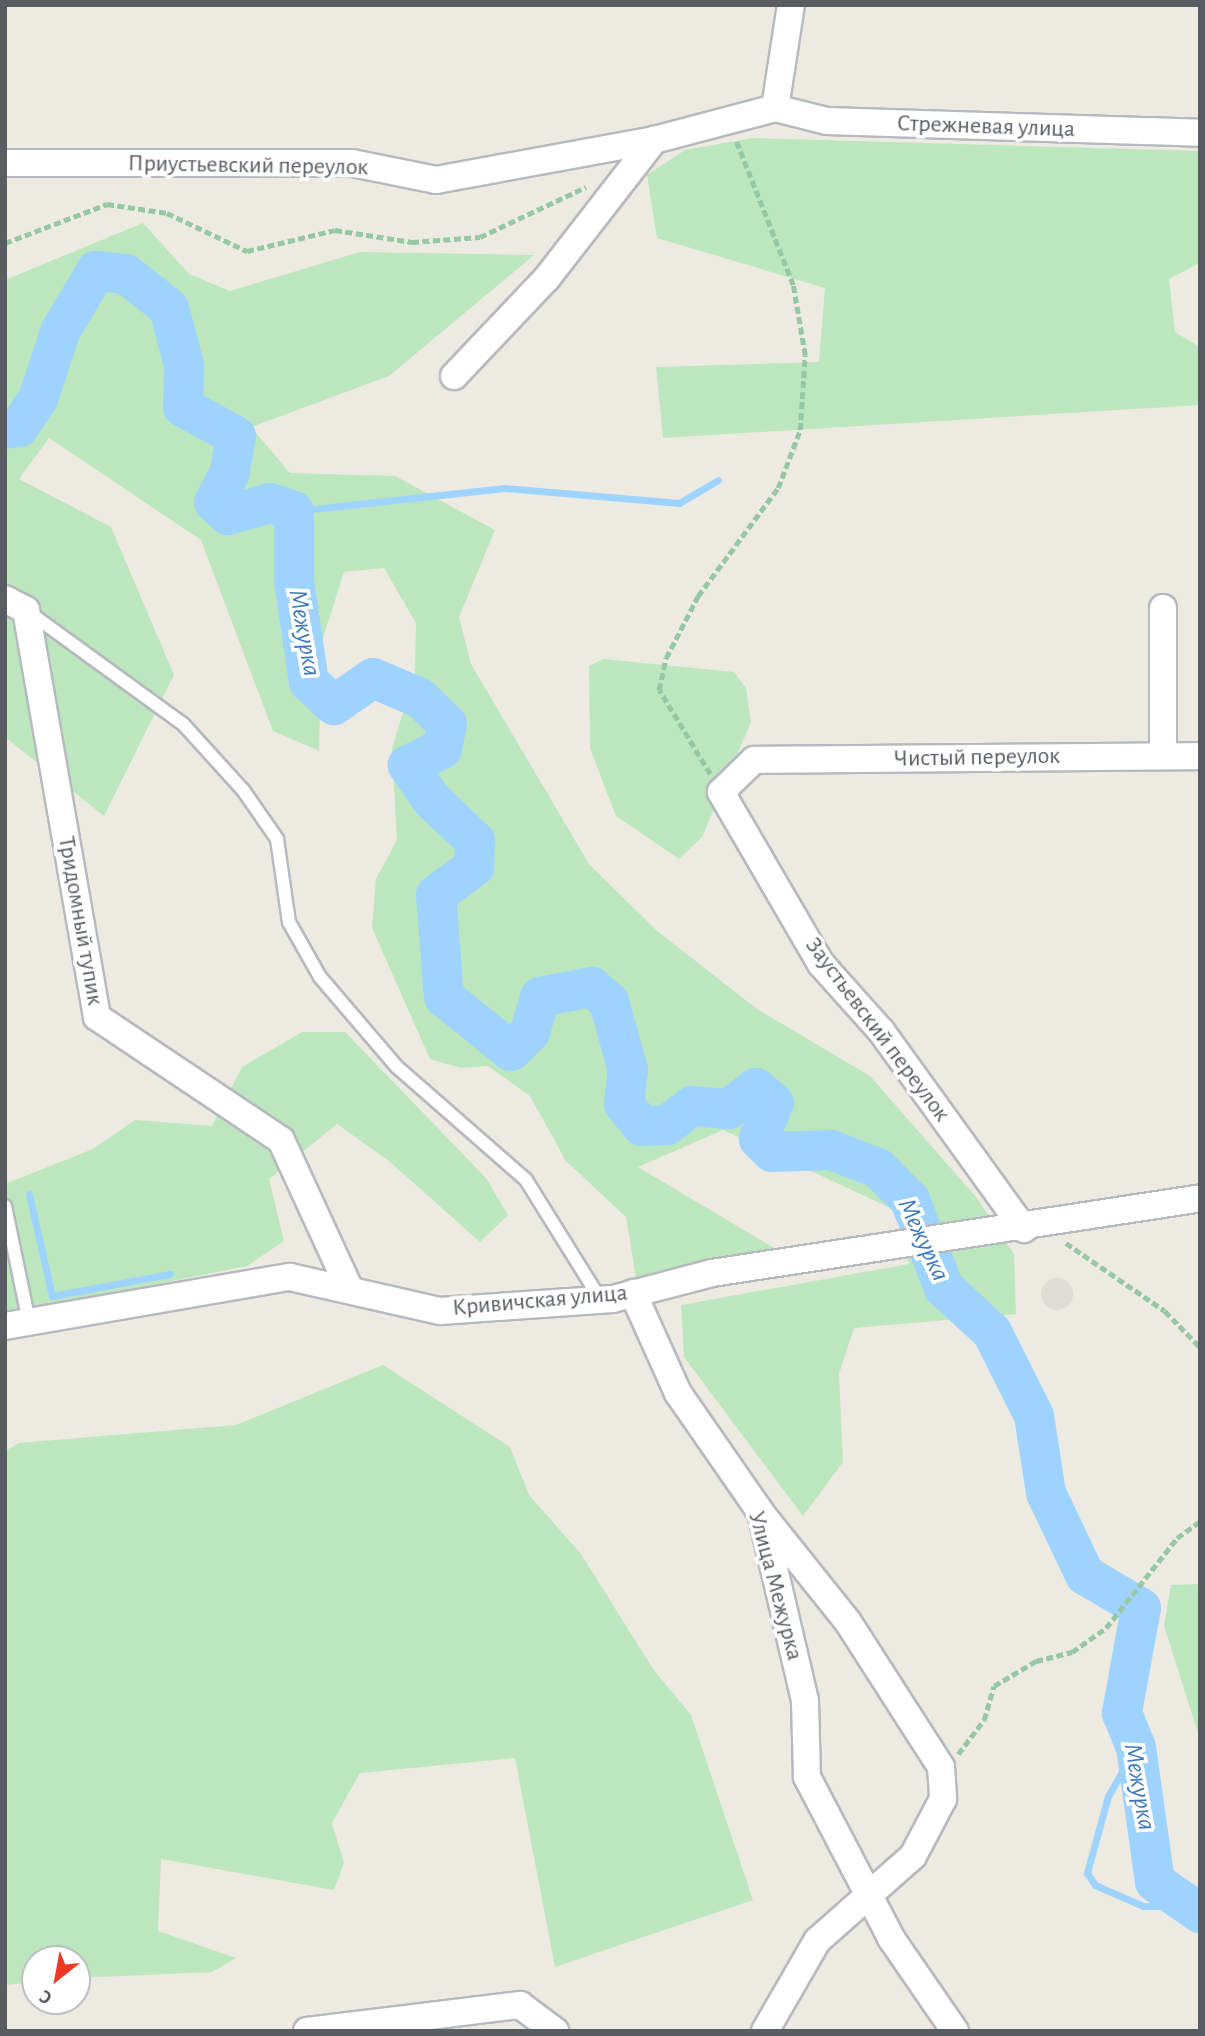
<!DOCTYPE html>
<meta charset="utf-8">
<style>
body{margin:0}
#map{position:relative;width:1205px;height:2036px;overflow:hidden;background:#edeae1;font-family:"Alegreya Sans",sans-serif}
div>[style]{position:absolute}
.industrial>*{inset:0;background:#dddcd5}
.round{border-radius:50%}
.green>*{inset:0;background:#bce6bd}
.stream>*{height:7px;margin:-3.5px;padding:0 3.5px;transform-origin:3.5px;border-radius:3.5px;background:#9ed3ff}
.river>*{height:40px;margin:-20px;padding:0 20px;transform-origin:20px;border-radius:20px;background:#9ed3ff}
.path>*{height:4.5px;margin-top:-2.25px;transform-origin:0;background:repeating-linear-gradient(90deg,#95c7a4 0 7px,transparent 0 10.5px)}
.roads{filter:drop-shadow(2px 0 #b6b9be) drop-shadow(-2px 0 #b6b9be) drop-shadow(0 2px #b6b9be) drop-shadow(0 -2px #b6b9be)}
.service>*{height:12px;margin:-6px;padding:0 6px;transform-origin:6px;border-radius:6px;background:#fff}
.minor>*{height:26px;margin:-13px;padding:0 13px;transform-origin:13px;border-radius:13px;background:#fff}
span{translate:-50% -50%;white-space:nowrap;text-align:center;line-height:1.15;-webkit-text-stroke:7px #fff;paint-order:stroke}
.street-label{font-size:24px;color:#595d62}
.water-label{font-size:26px;color:#3c78bc;font-style:italic}
.frame{position:absolute;inset:0;border:7px solid #595d62;pointer-events:none}
.north{position:absolute;left:21px;top:1945px;width:70px;height:70px;box-sizing:border-box;background:#fff;border:2px solid #bdbec0;border-radius:50%;rotate:211deg;font-size:19px;font-weight:700;line-height:28px;text-align:center;color:#595d62}
.north::after{content:'';display:block;margin:auto;width:24px;height:32px;background:#ed3a26;clip-path:polygon(50% 0,100% 100%,50% 72%,0 100%)}
</style>
<div id="map">
<div class="industrial">
<i class="round" style="left:1041px;top:1278px;width:32px;height:32px"></i>
</div>
<div class="green">
<i style="clip-path:polygon(753px 138px,1200px 151px,1200px 263px,1169px 279px,1175px 332px,1200px 347px,1200px 405px,663px 438px,656px 367px,819px 362px,825px 288px,657px 238px,647px 175px,685px 150px)"></i>
<i style="clip-path:polygon(143px 223px,189px 274px,230px 291px,360px 252px,534px 255px,389px 376px,251px 427px,290px 473px,395px 476px,495px 530px,459px 617px,471px 664px,589px 864px,656px 930px,757px 1009px,870px 1076px,976px 1197px,1014px 1254px,1016px 1314px,854px 1328px,839px 1374px,843px 1462px,803px 1516px,684px 1357px,681px 1305px,909px 1264px,901px 1213px,723px 1130px,638px 1167px,781px 1252px,637px 1284px,626px 1217px,566px 1161px,530px 1096px,488px 1066px,461px 1068px,430px 1059px,372px 928px,376px 879px,397px 840px,392px 748px,415px 674px,416px 623px,384px 568px,344px 572px,322px 641px,319px 751px,273px 731px,201px 540px,49px 438px,19px 479px,111px 527px,174px 675px,104px 816px,5px 737px,5px 280px)"></i>
<i style="clip-path:polygon(603px 659px,734px 672px,746px 688px,751px 722px,702px 837px,679px 859px,616px 816px,590px 748px,589px 666px)"></i>
<i style="clip-path:polygon(302px 1032px,345px 1032px,486px 1178px,508px 1215px,480px 1242px,389px 1161px,337px 1124px,269px 1179px,284px 1241px,247px 1266px,5px 1315px,5px 1184px,93px 1149px,135px 1120px,212px 1126px,242px 1067px)"></i>
<i style="clip-path:polygon(383px 1365px,510px 1447px,529px 1495px,581px 1554px,653px 1669px,691px 1715px,753px 1900px,555px 1967px,515px 1758px,360px 1773px,332px 1823px,344px 1863px,334px 1890px,161px 1859px,158px 1931px,236px 1958px,212px 1972px,77px 1978px,77px 1959px,35px 1959px,35px 1982px,5px 1985px,5px 1451px,19px 1443px,236px 1425px)"></i>
<i style="clip-path:polygon(1200px 1584px,1200px 1739px,1164px 1626px,1171px 1585px)"></i>
</div>
<div class="stream">
<i style="left:294px;top:511px;width:212px;rotate:-6.2deg"></i>
<i style="left:505px;top:488px;width:175px;rotate:4.9deg"></i>
<i style="left:679px;top:503px;width:45px;rotate:-30.5deg"></i>
<i style="left:29px;top:1194px;width:105px;rotate:77.3deg"></i>
<i style="left:52px;top:1296px;width:120px;rotate:-10.6deg"></i>
<i style="left:1136px;top:1747px;width:56px;rotate:119.7deg"></i>
<i style="left:1108px;top:1796px;width:80px;rotate:105.3deg"></i>
<i style="left:1087px;top:1873px;width:14px;rotate:56deg"></i>
<i style="left:1095px;top:1885px;width:52px;rotate:23.6deg"></i>
<i style="left:1143px;top:1906px;width:41px"></i>
</div>
<div class="river">
<i style="left:5px;top:429px;width:14px;rotate:-8deg"></i>
<i style="left:19px;top:427px;width:34px;rotate:-56deg"></i>
<i style="left:38px;top:399px;width:71px;rotate:-71.8deg"></i>
<i style="left:60px;top:332px;width:71px;rotate:-59.5deg"></i>
<i style="left:96px;top:271px;width:30px;rotate:6deg"></i>
<i style="left:126px;top:274px;width:55px;rotate:38.3deg"></i>
<i style="left:169px;top:308px;width:59px;rotate:75.3deg"></i>
<i style="left:184px;top:365px;width:42px;rotate:91.4deg"></i>
<i style="left:183px;top:407px;width:60px;rotate:28.7deg"></i>
<i style="left:236px;top:436px;width:39px;rotate:100deg"></i>
<i style="left:229px;top:474px;width:32px;rotate:118deg"></i>
<i style="left:214px;top:502px;width:19px;rotate:43deg"></i>
<i style="left:228px;top:515px;width:44px;rotate:-15.9deg"></i>
<i style="left:270px;top:503px;width:25px;rotate:18deg"></i>
<i style="left:294px;top:511px;width:70px;rotate:90deg"></i>
<i style="left:294px;top:581px;width:102px;rotate:81.6deg"></i>
<i style="left:309px;top:682px;width:34px;rotate:43deg"></i>
<i style="left:334px;top:705px;width:47px;rotate:-34.7deg"></i>
<i style="left:373px;top:678px;width:51px;rotate:23.1deg"></i>
<i style="left:420px;top:698px;width:37px;rotate:44deg"></i>
<i style="left:447px;top:724px;width:25px;rotate:101deg"></i>
<i style="left:442px;top:749px;width:38px;rotate:155deg"></i>
<i style="left:408px;top:765px;width:41px;rotate:55.9deg"></i>
<i style="left:431px;top:799px;width:61px;rotate:43.7deg"></i>
<i style="left:475px;top:841px;width:26px;rotate:92deg"></i>
<i style="left:474px;top:867px;width:47px;rotate:143.6deg"></i>
<i style="left:436px;top:895px;width:102px;rotate:85.5deg"></i>
<i style="left:444px;top:997px;width:86px;rotate:38.9deg"></i>
<i style="left:511px;top:1051px;width:27px;rotate:-45deg"></i>
<i style="left:530px;top:1032px;width:36px;rotate:-74deg"></i>
<i style="left:540px;top:997px;width:53px;rotate:-10.9deg"></i>
<i style="left:592px;top:987px;width:23px;rotate:41deg"></i>
<i style="left:609px;top:1002px;width:71px;rotate:74.4deg"></i>
<i style="left:628px;top:1070px;width:34px;rotate:97deg"></i>
<i style="left:624px;top:1104px;width:28px;rotate:51deg"></i>
<i style="left:642px;top:1126px;width:25px;rotate:-2deg"></i>
<i style="left:667px;top:1125px;width:31px;rotate:-37deg"></i>
<i style="left:692px;top:1106px;width:37px;rotate:5deg"></i>
<i style="left:729px;top:1109px;width:34px;rotate:-38deg"></i>
<i style="left:756px;top:1088px;width:23px;rotate:40deg"></i>
<i style="left:774px;top:1103px;width:39px;rotate:113deg"></i>
<i style="left:759px;top:1139px;width:18px;rotate:45deg"></i>
<i style="left:772px;top:1152px;width:59px;rotate:-1.9deg"></i>
<i style="left:831px;top:1150px;width:50px;rotate:21deg"></i>
<i style="left:878px;top:1168px;width:45px;rotate:45deg"></i>
<i style="left:910px;top:1200px;width:94px;rotate:68.9deg"></i>
<i style="left:944px;top:1288px;width:65px;rotate:42.5deg"></i>
<i style="left:992px;top:1332px;width:94px;rotate:63.4deg"></i>
<i style="left:1034px;top:1416px;width:78px;rotate:81.1deg"></i>
<i style="left:1046px;top:1493px;width:91px;rotate:64.6deg"></i>
<i style="left:1085px;top:1575px;width:65px;rotate:30.5deg"></i>
<i style="left:1141px;top:1608px;width:107px;rotate:100.3deg"></i>
<i style="left:1122px;top:1713px;width:37px;rotate:68deg"></i>
<i style="left:1136px;top:1747px;width:136px;rotate:82deg"></i>
<i style="left:1155px;top:1882px;width:55px;rotate:34.6deg"></i>
</div>
<div class="path">
<i style="left:5px;top:243px;width:109px;rotate:-20.9deg"></i>
<i style="left:107px;top:204px;width:61px;rotate:8.5deg"></i>
<i style="left:167px;top:213px;width:89px;rotate:25.4deg"></i>
<i style="left:247px;top:251px;width:90px;rotate:-13.4deg"></i>
<i style="left:335px;top:230px;width:78px;rotate:8.9deg"></i>
<i style="left:412px;top:242px;width:68px;rotate:-4.2deg"></i>
<i style="left:480px;top:237px;width:117px;rotate:-25.3deg"></i>
<i style="left:710px;top:774px;width:98px;rotate:-121.3deg"></i>
<i style="left:659px;top:690px;width:33px;rotate:-78deg"></i>
<i style="left:666px;top:658px;width:70px;rotate:-62.7deg"></i>
<i style="left:698px;top:596px;width:134px;rotate:-53.5deg"></i>
<i style="left:778px;top:488px;width:62px;rotate:-69.2deg"></i>
<i style="left:800px;top:430px;width:75px;rotate:-86.2deg"></i>
<i style="left:805px;top:355px;width:71px;rotate:-99.7deg"></i>
<i style="left:793px;top:285px;width:155px;rotate:-111.6deg"></i>
<i style="left:1066px;top:1243px;width:120px;rotate:34.5deg"></i>
<i style="left:1165px;top:1311px;width:50px;rotate:45.8deg"></i>
<i style="left:958px;top:1754px;width:43px;rotate:-52.6deg"></i>
<i style="left:984px;top:1720px;width:35px;rotate:-74deg"></i>
<i style="left:994px;top:1686px;width:49px;rotate:-30.8deg"></i>
<i style="left:1036px;top:1661px;width:37px;rotate:-14deg"></i>
<i style="left:1072px;top:1652px;width:42px;rotate:-35.2deg"></i>
<i style="left:1106px;top:1628px;width:115px;rotate:-51.7deg"></i>
<i style="left:1177px;top:1538px;width:29px;rotate:-36deg"></i>
</div>
<div class="roads">
<div class="service">
<i style="left:26px;top:610px;width:195px;rotate:36deg"></i>
<i style="left:184px;top:725px;width:88px;rotate:47.8deg"></i>
<i style="left:243px;top:790px;width:60px;rotate:55.2deg"></i>
<i style="left:277px;top:839px;width:84px;rotate:81.8deg"></i>
<i style="left:289px;top:922px;width:63px;rotate:60.6deg"></i>
<i style="left:320px;top:977px;width:118px;rotate:49.5deg"></i>
<i style="left:397px;top:1067px;width:171px;rotate:41.2deg"></i>
<i style="left:526px;top:1180px;width:140px;rotate:58.1deg"></i>
<i style="left:5px;top:1206px;width:118px;rotate:78.3deg"></i>
</div>
<div class="minor">
<i style="left:775px;top:108px;width:104px;rotate:-81.2deg"></i>
<i style="left:5px;top:163px;width:347px"></i>
<i style="left:352px;top:163px;width:86px;rotate:11.4deg"></i>
<i style="left:436px;top:180px;width:222px;rotate:-10.4deg"></i>
<i style="left:654px;top:140px;width:125px;rotate:-14.8deg"></i>
<i style="left:775px;top:108px;width:54px;rotate:14deg"></i>
<i style="left:827px;top:121px;width:373px;rotate:1.8deg"></i>
<i style="left:454px;top:376px;width:135px;rotate:-46.5deg"></i>
<i style="left:547px;top:278px;width:175px;rotate:-52.2deg"></i>
<i style="left:5px;top:599px;width:24px;rotate:28deg"></i>
<i style="left:26px;top:610px;width:413px;rotate:80.1deg"></i>
<i style="left:97px;top:1017px;width:221px;rotate:33.8deg"></i>
<i style="left:281px;top:1140px;width:165px;rotate:65.3deg"></i>
<i style="left:1163px;top:756px;width:148px;rotate:-90deg"></i>
<i style="left:1024px;top:1229px;width:244px;rotate:-125.8deg"></i>
<i style="left:881px;top:1031px;width:90px;rotate:-131.8deg"></i>
<i style="left:821px;top:964px;width:199px;rotate:-120.2deg"></i>
<i style="left:721px;top:792px;width:46px;rotate:-44.1deg"></i>
<i style="left:754px;top:760px;width:446px;rotate:-0.5deg"></i>
<i style="left:633px;top:1293px;width:110px;rotate:65.8deg"></i>
<i style="left:678px;top:1393px;width:146px;rotate:55.3deg"></i>
<i style="left:761px;top:1513px;width:193px;rotate:76.8deg"></i>
<i style="left:805px;top:1701px;width:76px;rotate:88.5deg"></i>
<i style="left:807px;top:1777px;width:182px;rotate:62.4deg"></i>
<i style="left:891px;top:1938px;width:113px;rotate:55.5deg"></i>
<i style="left:5px;top:1326px;width:289px;rotate:-9.8deg"></i>
<i style="left:290px;top:1277px;width:154px;rotate:12.8deg"></i>
<i style="left:440px;top:1311px;width:173px;rotate:-4deg"></i>
<i style="left:613px;top:1299px;width:102px;rotate:-14.7deg"></i>
<i style="left:712px;top:1273px;width:494px;rotate:-8.7deg"></i>
<i style="left:764px;top:1517px;width:134px;rotate:51.3deg"></i>
<i style="left:848px;top:1622px;width:172px;rotate:57.3deg"></i>
<i style="left:941px;top:1767px;width:32px;rotate:86deg"></i>
<i style="left:943px;top:1799px;width:64px;rotate:117.8deg"></i>
<i style="left:913px;top:1856px;width:128px;rotate:138.5deg"></i>
<i style="left:817px;top:1941px;width:104px;rotate:120deg"></i>
<i style="left:307px;top:2031px;width:215px;rotate:-7deg"></i>
<i style="left:520px;top:2005px;width:44px;rotate:36.6deg"></i>
</div>
</div>
<div class="street-label">
<span style="left:986px;top:127px;rotate:2deg">Стрежневая улица</span>
<span style="left:248px;top:166px;rotate:1deg">Приустьевский переулок</span>
<span style="left:977px;top:758px;rotate:-1deg">Чистый переулок</span>
<span style="left:80px;top:921px;rotate:80deg">Тридомный тупик</span>
<span style="left:877px;top:1030px;rotate:53deg">Заустьевский переулок</span>
<span style="left:540px;top:1301px;rotate:-5deg">Кривичская улица</span>
<span style="left:775px;top:1586px;rotate:75deg">Улица Межурка</span>
</div>
<div class="water-label">
<span style="left:304px;top:633px;rotate:80deg">Межурка</span>
<span style="left:923px;top:1240px;rotate:65deg">Межурка</span>
<span style="left:1139px;top:1787px;rotate:80deg">Межурка</span>
</div>
<div class="frame"></div>
<div class="north">С</div>
</div>
